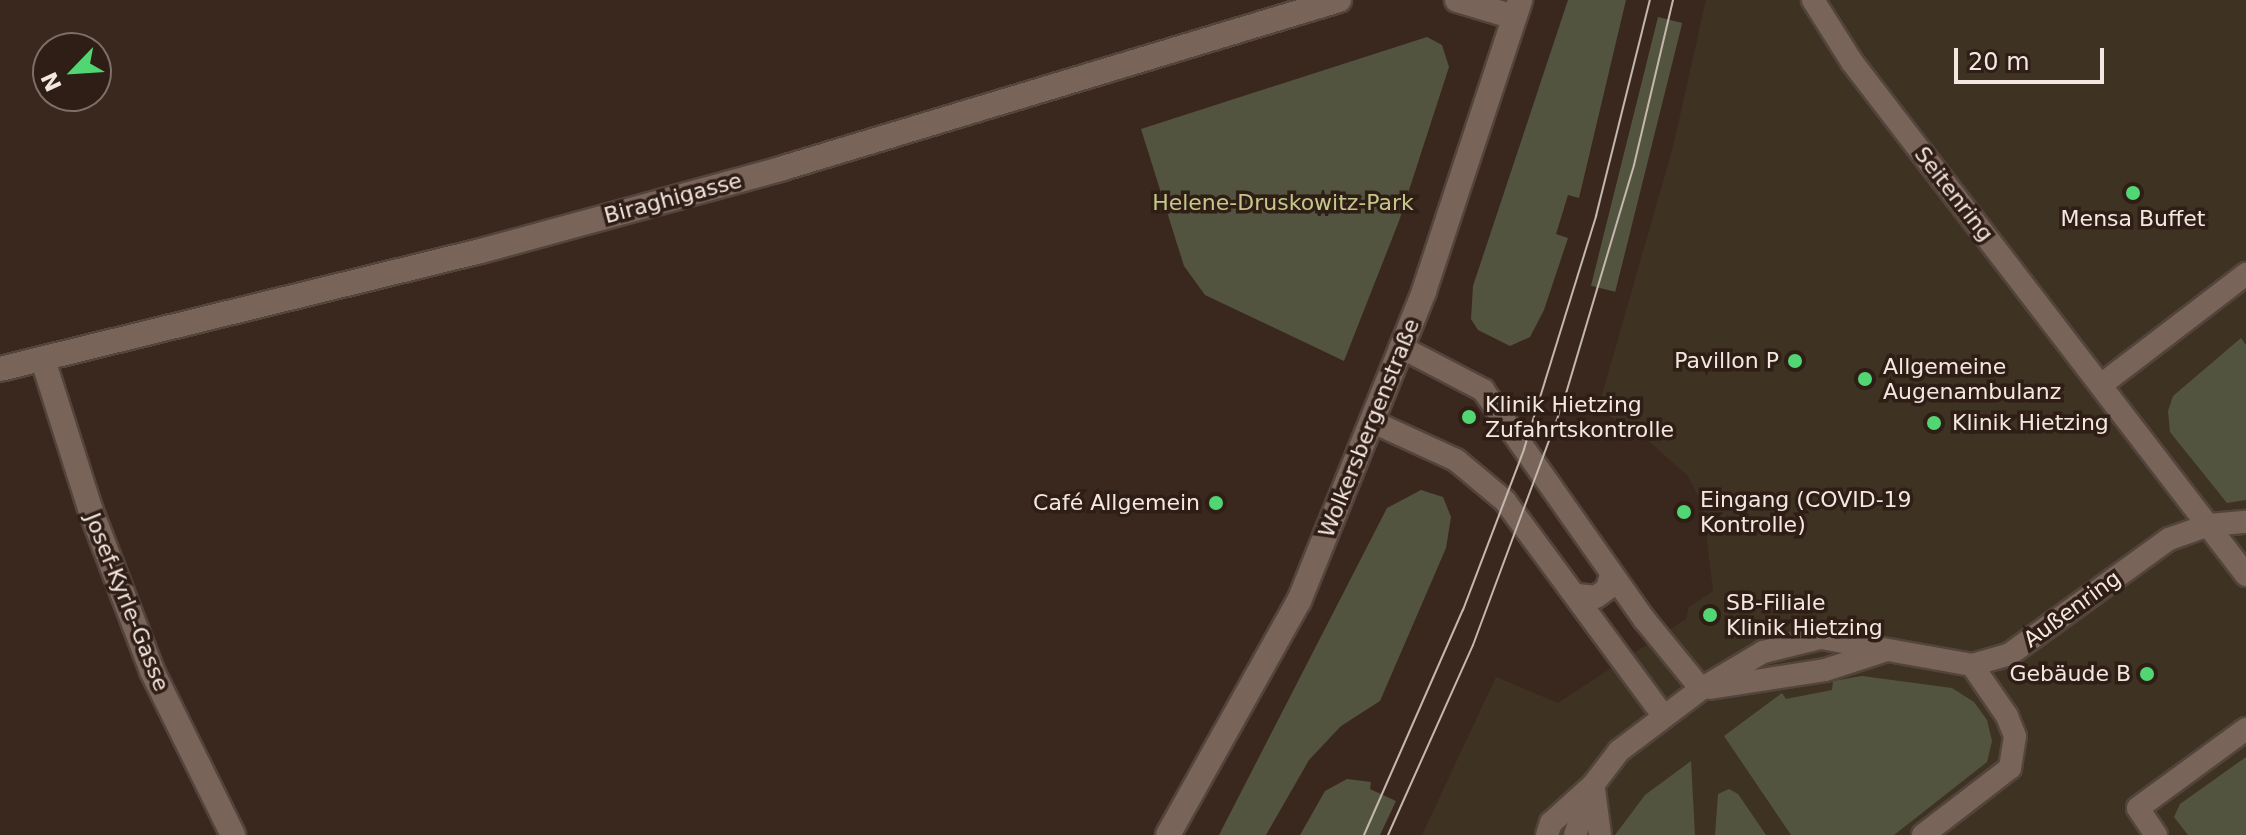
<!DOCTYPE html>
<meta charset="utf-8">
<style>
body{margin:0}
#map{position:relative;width:2246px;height:835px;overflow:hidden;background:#3a281f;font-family:"DejaVu Sans",sans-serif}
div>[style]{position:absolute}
.education>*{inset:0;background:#3e3223}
.green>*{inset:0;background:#53543f;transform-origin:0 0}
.roads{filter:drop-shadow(2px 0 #53443c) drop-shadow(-2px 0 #53443c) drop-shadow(0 2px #53443c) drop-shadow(0 -2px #53443c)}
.lane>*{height:22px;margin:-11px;padding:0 11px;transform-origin:11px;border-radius:11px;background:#79645a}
.street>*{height:24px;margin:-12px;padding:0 12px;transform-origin:12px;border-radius:12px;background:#79645a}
.secondary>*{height:24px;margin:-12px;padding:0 12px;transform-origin:12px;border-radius:12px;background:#79645a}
.tram>*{height:2px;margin:-1px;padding:0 1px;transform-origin:1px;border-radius:1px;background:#c4b7b0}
.dots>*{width:22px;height:22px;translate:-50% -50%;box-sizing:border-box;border:4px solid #2f1e15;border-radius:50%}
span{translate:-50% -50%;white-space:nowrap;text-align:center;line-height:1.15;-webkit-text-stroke:7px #2f1e15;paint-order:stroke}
.street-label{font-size:22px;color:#f3e7e1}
.park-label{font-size:22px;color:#c4c78a}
.poi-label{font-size:22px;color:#f3e7e1}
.right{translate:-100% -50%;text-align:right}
.left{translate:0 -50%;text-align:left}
.north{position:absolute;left:32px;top:32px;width:80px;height:80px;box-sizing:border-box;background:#2f1e15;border:2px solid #7d6e67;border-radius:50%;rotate:245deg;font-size:22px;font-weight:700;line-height:32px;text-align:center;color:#f3e7e1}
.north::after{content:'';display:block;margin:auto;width:28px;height:36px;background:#52d673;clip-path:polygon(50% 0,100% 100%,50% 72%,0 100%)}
.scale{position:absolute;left:1954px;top:48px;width:150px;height:36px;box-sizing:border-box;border:4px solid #f3e7e1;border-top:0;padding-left:10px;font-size:24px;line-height:28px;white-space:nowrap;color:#f3e7e1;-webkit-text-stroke:6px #2f1e15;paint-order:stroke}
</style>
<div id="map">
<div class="education">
<i style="clip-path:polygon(1706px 0,2246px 0,2246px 835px,1422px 835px,1496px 677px,1558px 703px,1686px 619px,1689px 607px,1713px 591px,1703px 506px,1688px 476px,1644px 437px,1598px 409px,1673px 147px)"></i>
</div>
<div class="green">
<i style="clip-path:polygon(1568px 0,1626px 0,1579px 198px,1568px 195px,1556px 234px,1568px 238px,1544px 310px,1530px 337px,1510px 346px,1478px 330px,1471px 319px,1473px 286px)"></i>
<i style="left:1658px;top:17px;width:25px;height:277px;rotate:14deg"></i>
<i style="clip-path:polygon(1427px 37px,1442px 45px,1449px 67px,1399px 221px,1344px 361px,1205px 295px,1184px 266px,1141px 129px)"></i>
<i style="clip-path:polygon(2241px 338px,2246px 345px,2246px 500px,2227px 503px,2170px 432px,2168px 411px,2173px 396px)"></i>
<i style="clip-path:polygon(1421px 490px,1443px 497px,1451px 517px,1446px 548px,1380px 701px,1341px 726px,1309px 760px,1266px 835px,1219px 835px,1387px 508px)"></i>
<i style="clip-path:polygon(1862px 676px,1952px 688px,1974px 702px,1987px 720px,1992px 741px,1987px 762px,1894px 835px,1791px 835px,1724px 736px,1782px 693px,1786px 699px,1832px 690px,1833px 681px)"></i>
<i style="clip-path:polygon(2246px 757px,2246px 835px,2188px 835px,2174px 817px,2180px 804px)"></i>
<i style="clip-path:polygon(1691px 761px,1695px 835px,1615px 835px,1645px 795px)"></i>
<i style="clip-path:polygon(1347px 779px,1371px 782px,1370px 789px,1396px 801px,1380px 835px,1300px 835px,1325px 791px)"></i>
<i style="clip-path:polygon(1729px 789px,1738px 794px,1766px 835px,1715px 835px,1718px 794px)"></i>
</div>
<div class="roads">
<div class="lane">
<i style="left:1813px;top:0;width:73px;rotate:57.8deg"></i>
<i style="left:1852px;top:62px;width:647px;rotate:52.47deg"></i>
<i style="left:1401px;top:347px;width:93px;rotate:27.7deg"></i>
<i style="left:1483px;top:390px;width:280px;rotate:54.9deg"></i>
<i style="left:1644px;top:619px;width:90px;rotate:50.8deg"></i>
<i style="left:2101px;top:385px;width:183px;rotate:-37.4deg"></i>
<i style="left:1371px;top:421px;width:94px;rotate:24.6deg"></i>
<i style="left:1456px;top:460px;width:64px;rotate:39.9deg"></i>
<i style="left:1505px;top:501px;width:268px;rotate:53.6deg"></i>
<i style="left:1578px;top:595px;width:18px;rotate:6deg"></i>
<i style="left:1596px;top:597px;width:14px;rotate:-36deg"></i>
<i style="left:1607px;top:589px;width:16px;rotate:-75deg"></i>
<i style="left:1710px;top:688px;width:116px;rotate:-8.9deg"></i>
<i style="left:1825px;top:670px;width:65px;rotate:-17.9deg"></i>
<i style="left:1594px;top:790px;width:45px;rotate:82.4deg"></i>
<i style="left:1547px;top:835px;width:13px;rotate:-72deg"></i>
<i style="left:1551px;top:823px;width:57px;rotate:-42.1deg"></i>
<i style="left:1593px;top:785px;width:43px;rotate:-52.6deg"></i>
<i style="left:1619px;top:751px;width:103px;rotate:-37.1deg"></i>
<i style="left:1701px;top:689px;width:72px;rotate:-30.8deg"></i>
<i style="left:1763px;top:652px;width:60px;rotate:-13.6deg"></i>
<i style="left:1821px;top:638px;width:153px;rotate:10.1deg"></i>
<i style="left:1972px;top:665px;width:40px;rotate:-16deg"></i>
<i style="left:2010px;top:654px;width:196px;rotate:-35.9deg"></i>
<i style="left:2169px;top:539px;width:42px;rotate:-19.3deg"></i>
<i style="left:2209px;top:525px;width:37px;rotate:-5deg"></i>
<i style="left:1575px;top:835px;width:48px;rotate:-70.4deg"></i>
<i style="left:1923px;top:835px;width:110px;rotate:-37.6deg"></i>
<i style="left:2010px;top:768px;width:32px;rotate:-81deg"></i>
<i style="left:2015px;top:736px;width:22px;rotate:-112deg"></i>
<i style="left:2007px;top:716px;width:62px;rotate:-124.5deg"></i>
<i style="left:2156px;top:835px;width:32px;rotate:-124deg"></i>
<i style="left:2138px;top:808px;width:134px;rotate:-36.2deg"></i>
</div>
<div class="street">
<i style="left:1457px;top:0;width:59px;rotate:16.6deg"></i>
<i style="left:43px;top:360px;width:158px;rotate:72.4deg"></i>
<i style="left:91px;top:511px;width:171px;rotate:69.1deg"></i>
<i style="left:152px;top:671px;width:183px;rotate:63.7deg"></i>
<i style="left:0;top:369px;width:495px;rotate:-13.8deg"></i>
<i style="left:481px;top:251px;width:310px;rotate:-15.3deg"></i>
<i style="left:780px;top:169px;width:584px;rotate:-16.82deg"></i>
</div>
<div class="secondary">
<i style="left:1168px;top:835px;width:268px;rotate:-60.8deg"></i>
<i style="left:1299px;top:601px;width:334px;rotate:-68deg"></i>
<i style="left:1424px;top:291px;width:306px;rotate:-71.7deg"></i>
</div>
</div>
<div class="tram">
<i style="left:1364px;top:835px;width:246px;rotate:-66.3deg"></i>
<i style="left:1463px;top:610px;width:172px;rotate:-69.2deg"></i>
<i style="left:1524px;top:449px;width:244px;rotate:-72.8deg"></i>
<i style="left:1596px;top:216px;width:223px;rotate:-76deg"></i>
<i style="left:1388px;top:835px;width:208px;rotate:-65.9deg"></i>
<i style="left:1473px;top:645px;width:261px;rotate:-69.6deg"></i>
<i style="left:1564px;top:400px;width:245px;rotate:-73.4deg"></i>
<i style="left:1634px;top:165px;width:170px;rotate:-76.7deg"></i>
</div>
<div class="dots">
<i style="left:2133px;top:193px;background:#52d673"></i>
<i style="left:1795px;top:361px;background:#52d673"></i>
<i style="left:1865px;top:379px;background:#52d673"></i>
<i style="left:1469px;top:417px;background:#52d673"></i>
<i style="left:1934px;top:423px;background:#52d673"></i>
<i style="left:1216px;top:503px;background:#52d673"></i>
<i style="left:1684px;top:512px;background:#52d673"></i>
<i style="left:1710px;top:615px;background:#52d673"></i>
<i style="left:2147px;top:674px;background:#52d673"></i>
</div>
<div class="street-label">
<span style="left:1954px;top:194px;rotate:52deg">Seitenring</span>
<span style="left:673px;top:198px;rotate:-15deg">Biraghigasse</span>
<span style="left:1369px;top:428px;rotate:-68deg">Wolkersbergenstraße</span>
<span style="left:127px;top:602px;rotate:68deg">Josef-Kyrle-Gasse</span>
<span style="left:2072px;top:609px;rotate:-36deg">Außenring</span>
</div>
<div class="park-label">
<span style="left:1283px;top:203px">Helene-Druskowitz-Park</span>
</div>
<div class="poi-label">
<span style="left:2133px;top:219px">Mensa Buffet</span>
<span class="right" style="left:1779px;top:361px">Pavillon P</span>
<span class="left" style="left:1883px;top:379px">Allgemeine<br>Augenambulanz</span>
<span class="left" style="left:1485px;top:417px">Klinik Hietzing<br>Zufahrtskontrolle</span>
<span class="left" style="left:1952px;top:423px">Klinik Hietzing</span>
<span class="left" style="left:1700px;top:512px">Eingang (COVID-19<br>Kontrolle)</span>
<span class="right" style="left:1200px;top:503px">Café Allgemein</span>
<span class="left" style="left:1726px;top:615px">SB-Filiale<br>Klinik Hietzing</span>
<span class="right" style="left:2131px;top:674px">Gebäude B</span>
</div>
<div class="north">N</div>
<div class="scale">20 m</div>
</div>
